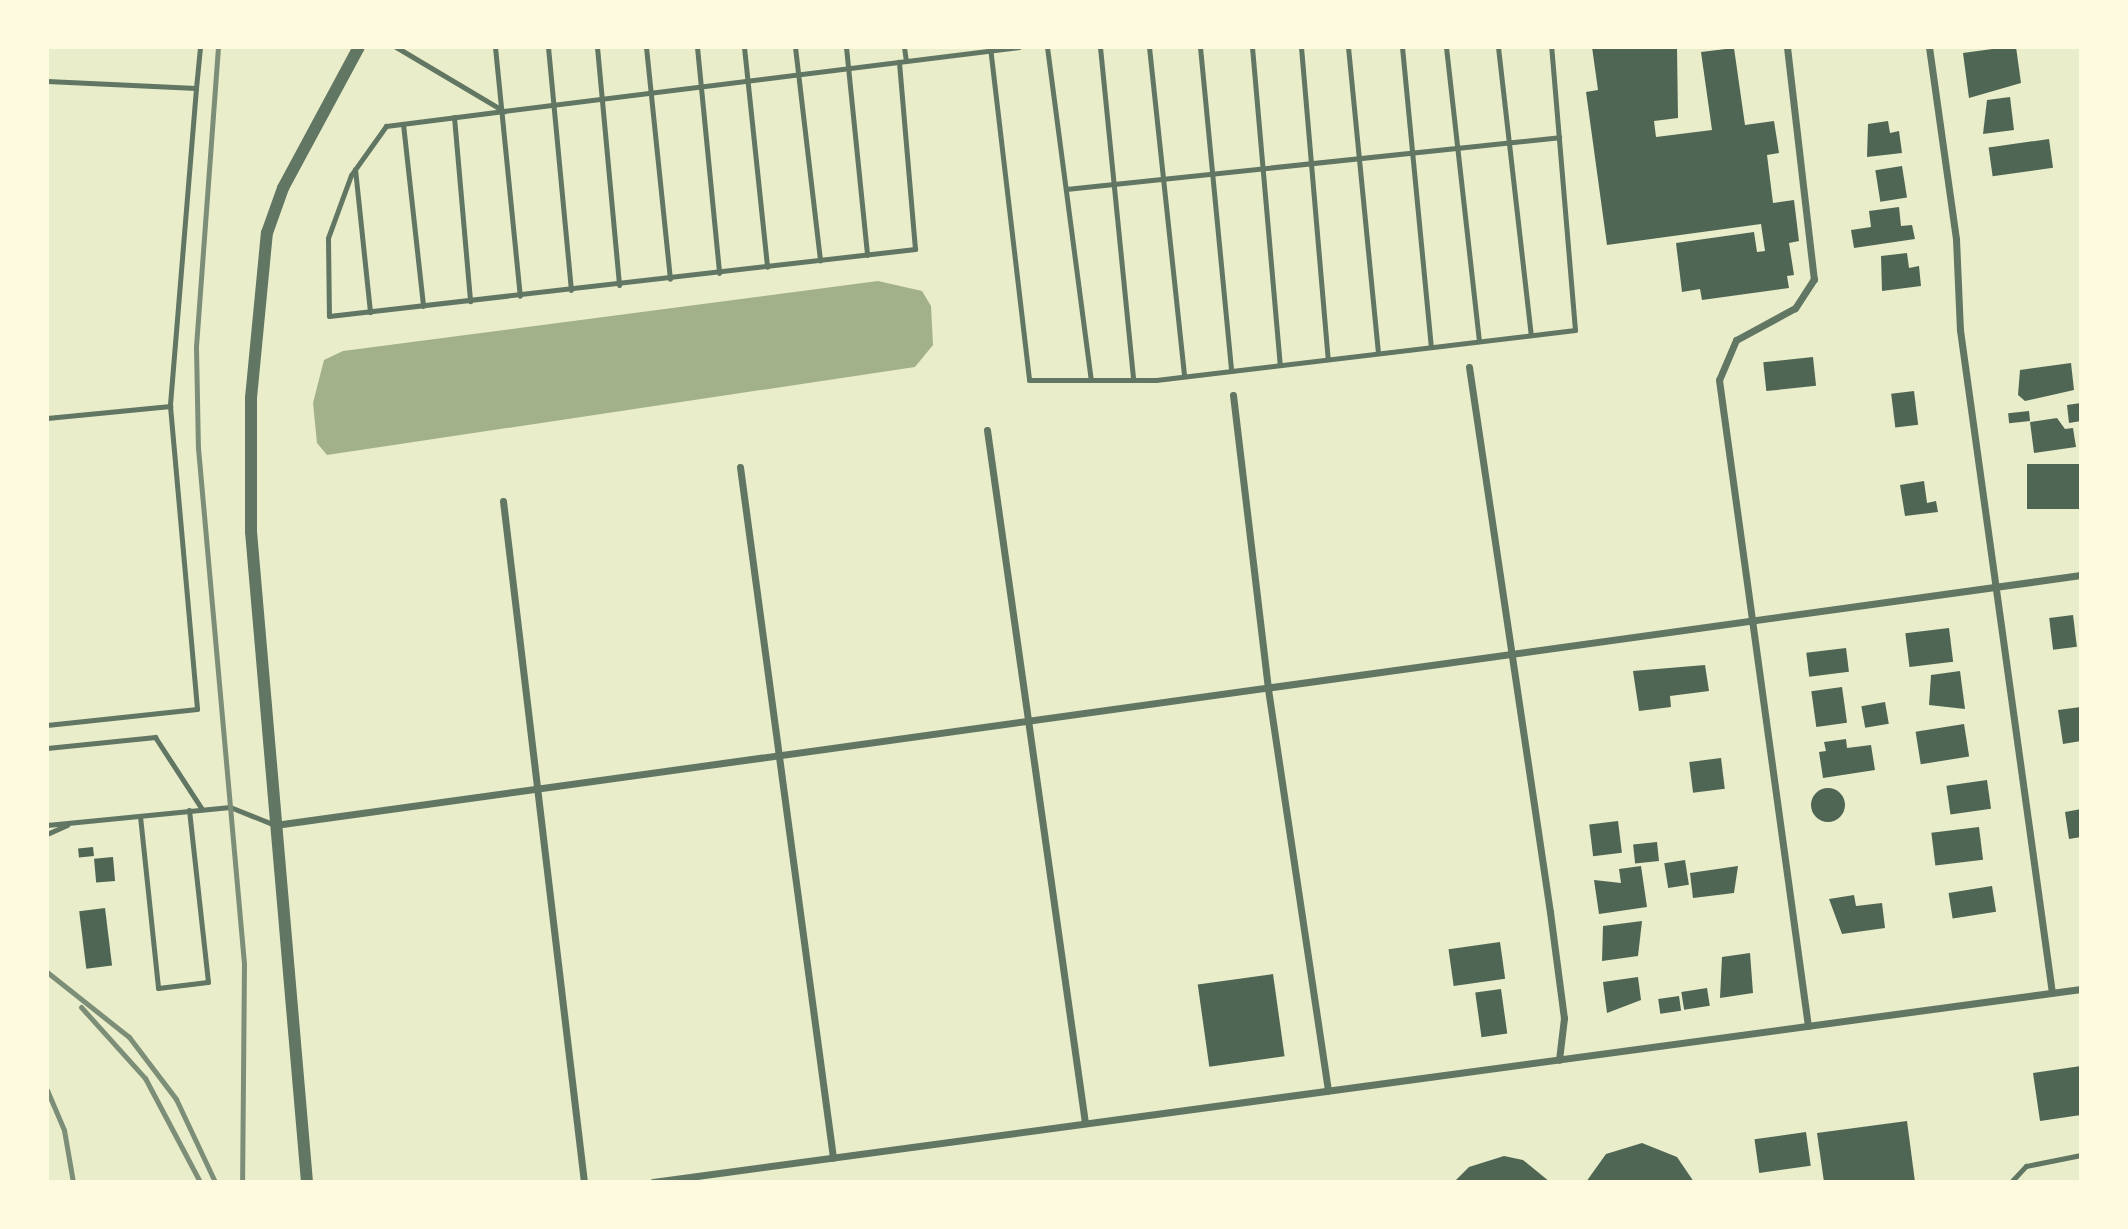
<!DOCTYPE html>
<style>
body{margin:0}
#map{position:relative;width:2128px;height:1229px;overflow:hidden;background:#e9edc9;font-family:"Asap Condensed",sans-serif}
div>[style]{position:absolute}
.water>*{inset:0;background:#a3b18a}
.building>*{inset:0;background:#4f6655;transform-origin:0 0}
.round{border-radius:50%}
.service>*{height:5px;margin:-2.5px;padding:0 2.5px;transform-origin:2.5px;border-radius:2.5px;background:#617663}
.minor>*{height:7px;margin:-3.5px;padding:0 3.5px;transform-origin:3.5px;border-radius:3.5px;background:#617663}
.tertiary>*{height:12px;margin:-6px;padding:0 6px;transform-origin:6px;border-radius:6px;background:#617663}
.rail>*{height:5px;margin:-2.5px;padding:0 2.5px;transform-origin:2.5px;border-radius:2.5px;background:#7c8e77}
span{translate:-50% -50%;white-space:nowrap;text-align:center;line-height:1.15;-webkit-text-stroke:5px #fefae0;paint-order:stroke}
.frame{position:absolute;inset:0;border:49px solid #fefae0;pointer-events:none}
</style>
<div id="map">
<div class="water">
<i style="clip-path:polygon(878px 281px,922px 291px,931px 306px,933px 345px,915px 367px,327px 455px,317px 443px,313px 403px,324px 360px,343px 351px)"></i>
</div>
<div class="building">
<i style="clip-path:polygon(1592px 47px,1677px 47px,1678px 118px,1654px 121px,1656px 137px,1712px 130px,1701px 52px,1734px 48px,1745px 125px,1774px 121px,1779px 153px,1767px 155px,1773px 203px,1794px 200px,1799px 241px,1789px 243px,1794px 275px,1787px 276px,1789px 288px,1702px 300px,1700px 289px,1682px 292px,1676px 243px,1754px 232px,1757px 252px,1765px 251px,1761px 224px,1607px 245px,1586px 92px,1598px 90px)"></i>
<i style="clip-path:polygon(2007px 47px,2016px 47px,2021px 83px,1969px 98px,1963px 53px)"></i>
<i style="clip-path:polygon(2010px 97px,2014px 130px,1983px 134px,1987px 100px)"></i>
<i style="clip-path:polygon(1888px 121px,1890px 133px,1899px 131px,1902px 153px,1867px 157px,1868px 124px)"></i>
<i style="left:2049px;top:139px;width:29px;height:61px;rotate:82deg"></i>
<i style="left:1902px;top:166px;width:32px;height:27px;rotate:81deg"></i>
<i style="clip-path:polygon(1899px 207px,1901px 226px,1912px 225px,1915px 239px,1854px 248px,1851px 230px,1871px 227px,1869px 211px)"></i>
<i style="clip-path:polygon(1907px 253px,1909px 268px,1919px 266px,1921px 286px,1882px 291px,1881px 256px)"></i>
<i style="left:1813px;top:357px;width:29px;height:50px;rotate:84deg"></i>
<i style="clip-path:polygon(2071px 363px,2074px 390px,2025px 401px,2018px 395px,2020px 370px)"></i>
<i style="left:1914px;top:391px;width:34px;height:23px;rotate:83deg"></i>
<i style="clip-path:polygon(2081px 403px,2081px 421px,2069px 423px,2067px 405px)"></i>
<i style="left:2029px;top:411px;width:10px;height:21px;rotate:84deg"></i>
<i style="clip-path:polygon(2057px 418px,2065px 429px,2073px 428px,2076px 447px,2034px 453px,2030px 422px)"></i>
<i style="left:2081px;top:464px;width:45px;height:54px;rotate:90deg"></i>
<i style="clip-path:polygon(1924px 481px,1927px 503px,1936px 501px,1938px 512px,1905px 516px,1900px 485px)"></i>
<i style="left:2073px;top:615px;width:32px;height:24px;rotate:83deg"></i>
<i style="left:1949px;top:628px;width:34px;height:44px;rotate:83deg"></i>
<i style="left:1846px;top:648px;width:24px;height:40px;rotate:83deg"></i>
<i style="clip-path:polygon(1705px 665px,1709px 691px,1670px 696px,1671px 707px,1639px 711px,1633px 671px)"></i>
<i style="clip-path:polygon(1960px 671px,1965px 709px,1929px 705px,1931px 675px)"></i>
<i style="left:1842px;top:687px;width:36px;height:31px;rotate:82deg"></i>
<i style="left:1885px;top:702px;width:22px;height:24px;rotate:80deg"></i>
<i style="clip-path:polygon(2081px 707px,2081px 741px,2063px 744px,2058px 710px)"></i>
<i style="left:1964px;top:724px;width:33px;height:49px;rotate:81deg"></i>
<i style="clip-path:polygon(1846px 739px,1847px 748px,1871px 745px,1875px 770px,1823px 778px,1819px 752px,1826px 751px,1824px 742px)"></i>
<i style="left:1721px;top:758px;width:31px;height:32px;rotate:83deg"></i>
<i style="left:1987px;top:780px;width:29px;height:41px;rotate:82deg"></i>
<i class="round" style="left:1811px;top:788px;width:34px;height:34px"></i>
<i style="clip-path:polygon(2081px 809px,2081px 837px,2069px 839px,2065px 812px)"></i>
<i style="left:1618px;top:821px;width:32px;height:29px;rotate:83deg"></i>
<i style="left:1979px;top:827px;width:33px;height:48px;rotate:83deg"></i>
<i style="left:1657px;top:842px;width:19px;height:24px;rotate:84deg"></i>
<i style="left:93px;top:847px;width:9px;height:15px;rotate:84deg"></i>
<i style="left:113px;top:857px;width:24px;height:19px;rotate:85deg"></i>
<i style="left:1685px;top:860px;width:25px;height:21px;rotate:81deg"></i>
<i style="clip-path:polygon(1641px 866px,1647px 907px,1599px 914px,1594px 880px,1621px 883px,1619px 869px)"></i>
<i style="clip-path:polygon(1738px 866px,1734px 893px,1693px 898px,1690px 873px)"></i>
<i style="left:1992px;top:886px;width:26px;height:44px;rotate:81deg"></i>
<i style="clip-path:polygon(1854px 895px,1856px 906px,1882px 903px,1885px 928px,1842px 934px,1829px 899px)"></i>
<i style="left:105px;top:908px;width:58px;height:26px;rotate:83deg"></i>
<i style="clip-path:polygon(1642px 921px,1638px 956px,1602px 961px,1603px 926px)"></i>
<i style="left:1500px;top:942px;width:37px;height:52px;rotate:82deg"></i>
<i style="clip-path:polygon(1750px 953px,1753px 993px,1720px 998px,1722px 957px)"></i>
<i style="left:1273px;top:974px;width:83px;height:76px;rotate:82deg"></i>
<i style="clip-path:polygon(1638px 977px,1641px 1000px,1607px 1013px,1603px 982px)"></i>
<i style="left:1707px;top:988px;width:18px;height:26px;rotate:81deg"></i>
<i style="left:1501px;top:989px;width:45px;height:26px;rotate:82deg"></i>
<i style="left:1679px;top:996px;width:15px;height:21px;rotate:82deg"></i>
<i style="clip-path:polygon(2081px 1066px,2081px 1115px,2040px 1121px,2033px 1073px)"></i>
<i style="clip-path:polygon(1907px 1121px,1915px 1182px,1824px 1182px,1817px 1133px)"></i>
<i style="left:1806px;top:1132px;width:34px;height:52px;rotate:82deg"></i>
<i style="clip-path:polygon(1642px 1143px,1677px 1157px,1694px 1182px,1586px 1182px,1606px 1154px)"></i>
<i style="clip-path:polygon(1504px 1156px,1523px 1160px,1550px 1182px,1454px 1182px,1469px 1167px)"></i>
</div>
<div class="service">
<i style="left:396px;top:47px;width:126px;rotate:30.7deg"></i>
<i style="left:504px;top:111px;width:519px;rotate:-7.08deg"></i>
<i style="left:495px;top:47px;width:250px;rotate:84.3deg"></i>
<i style="left:548px;top:47px;width:244px;rotate:84.6deg"></i>
<i style="left:597px;top:47px;width:239px;rotate:84.7deg"></i>
<i style="left:646px;top:47px;width:233px;rotate:84.1deg"></i>
<i style="left:697px;top:47px;width:227px;rotate:84.4deg"></i>
<i style="left:744px;top:47px;width:221px;rotate:84deg"></i>
<i style="left:795px;top:47px;width:215px;rotate:83.3deg"></i>
<i style="left:846px;top:47px;width:209px;rotate:84.2deg"></i>
<i style="left:904px;top:47px;width:14px;rotate:82deg"></i>
<i style="left:990px;top:47px;width:335px;rotate:83.3deg"></i>
<i style="left:1029px;top:380px;width:127px"></i>
<i style="left:1156px;top:380px;width:422px;rotate:-6.8deg"></i>
<i style="left:1575px;top:330px;width:284px;rotate:-94.8deg"></i>
<i style="left:1047px;top:47px;width:335px;rotate:82.5deg"></i>
<i style="left:1100px;top:47px;width:334px;rotate:84.3deg"></i>
<i style="left:1149px;top:47px;width:331px;rotate:83.9deg"></i>
<i style="left:1200px;top:47px;width:325px;rotate:84.5deg"></i>
<i style="left:1252px;top:47px;width:319px;rotate:85deg"></i>
<i style="left:1301px;top:47px;width:313px;rotate:85.1deg"></i>
<i style="left:1348px;top:47px;width:307px;rotate:84.4deg"></i>
<i style="left:1402px;top:47px;width:301px;rotate:84.5deg"></i>
<i style="left:1446px;top:47px;width:296px;rotate:83.6deg"></i>
<i style="left:1498px;top:47px;width:290px;rotate:83.5deg"></i>
<i style="left:47px;top:81px;width:149px;rotate:2.7deg"></i>
<i style="left:196px;top:88px;width:319px;rotate:94.7deg"></i>
<i style="left:170px;top:406px;width:304px;rotate:84.9deg"></i>
<i style="left:197px;top:709px;width:151px;rotate:173.9deg"></i>
<i style="left:196px;top:88px;width:41px;rotate:-84.4deg"></i>
<i style="left:504px;top:111px;width:119px;rotate:172.8deg"></i>
<i style="left:386px;top:126px;width:60px;rotate:125.5deg"></i>
<i style="left:351px;top:175px;width:67px;rotate:110.1deg"></i>
<i style="left:328px;top:238px;width:78px;rotate:89.3deg"></i>
<i style="left:329px;top:316px;width:590px;rotate:-6.52deg"></i>
<i style="left:915px;top:249px;width:188px;rotate:-94.9deg"></i>
<i style="left:454px;top:117px;width:185px;rotate:85deg"></i>
<i style="left:403px;top:124px;width:183px;rotate:83.7deg"></i>
<i style="left:355px;top:169px;width:144px;rotate:84deg"></i>
<i style="left:1066px;top:189px;width:496px;rotate:-6deg"></i>
<i style="left:47px;top:418px;width:124px;rotate:-5.6deg"></i>
<i style="left:47px;top:748px;width:109px;rotate:-5.8deg"></i>
<i style="left:155px;top:737px;width:86px;rotate:56.9deg"></i>
<i style="left:140px;top:816px;width:173px;rotate:84deg"></i>
<i style="left:158px;top:988px;width:50px;rotate:-6.8deg"></i>
<i style="left:208px;top:982px;width:173px;rotate:-96.3deg"></i>
<i style="left:47px;top:825px;width:184px;rotate:-5.6deg"></i>
<i style="left:230px;top:807px;width:48px;rotate:21.8deg"></i>
<i style="left:47px;top:834px;width:22px;rotate:-24deg"></i>
<i style="left:2011px;top:1182px;width:22px;rotate:-47deg"></i>
<i style="left:2026px;top:1166px;width:56px;rotate:-11.3deg"></i>
</div>
<div class="minor">
<i style="left:1787px;top:47px;width:234px;rotate:83.4deg"></i>
<i style="left:1814px;top:279px;width:35px;rotate:123deg"></i>
<i style="left:1795px;top:308px;width:67px;rotate:151.5deg"></i>
<i style="left:1736px;top:340px;width:43px;rotate:113deg"></i>
<i style="left:1719px;top:380px;width:652px;rotate:82.16deg"></i>
<i style="left:1929px;top:47px;width:194px;rotate:82deg"></i>
<i style="left:1956px;top:239px;width:91px;rotate:87.5deg"></i>
<i style="left:1960px;top:330px;width:669px;rotate:82.1deg"></i>
<i style="left:1469px;top:367px;width:551px;rotate:81.55deg"></i>
<i style="left:1550px;top:912px;width:107px;rotate:82.5deg"></i>
<i style="left:1564px;top:1018px;width:42px;rotate:96.8deg"></i>
<i style="left:1233px;top:395px;width:296px;rotate:83.2deg"></i>
<i style="left:1268px;top:689px;width:406px;rotate:81.5deg"></i>
<i style="left:987px;top:430px;width:700px;rotate:81.95deg"></i>
<i style="left:740px;top:467px;width:697px;rotate:82.33deg"></i>
<i style="left:503px;top:501px;width:686px;rotate:83.22deg"></i>
<i style="left:275px;top:825px;width:1823px;rotate:-7.88deg"></i>
<i style="left:653px;top:1182px;width:1441px;rotate:-7.7deg"></i>
</div>
<div class="tertiary">
<i style="left:307px;top:1182px;width:652px;rotate:-94.92deg"></i>
<i style="left:251px;top:532px;width:134px;rotate:-90deg"></i>
<i style="left:251px;top:398px;width:166px;rotate:-84.5deg"></i>
<i style="left:267px;top:233px;width:48px;rotate:-70.4deg"></i>
<i style="left:283px;top:188px;width:160px;rotate:-61.7deg"></i>
</div>
<div class="rail">
<i style="left:218px;top:47px;width:301px;rotate:94.2deg"></i>
<i style="left:196px;top:347px;width:101px;rotate:88.9deg"></i>
<i style="left:198px;top:448px;width:517px;rotate:84.9deg"></i>
<i style="left:244px;top:963px;width:219px;rotate:90.5deg"></i>
<i style="left:47px;top:972px;width:105px;rotate:38.4deg"></i>
<i style="left:129px;top:1037px;width:78px;rotate:52.8deg"></i>
<i style="left:176px;top:1099px;width:92px;rotate:64.8deg"></i>
<i style="left:81px;top:1007px;width:96px;rotate:48deg"></i>
<i style="left:145px;top:1078px;width:118px;rotate:62.1deg"></i>
<i style="left:47px;top:1090px;width:43px;rotate:67deg"></i>
<i style="left:64px;top:1130px;width:53px;rotate:80.2deg"></i>
</div>
<div class="frame"></div>
</div>
